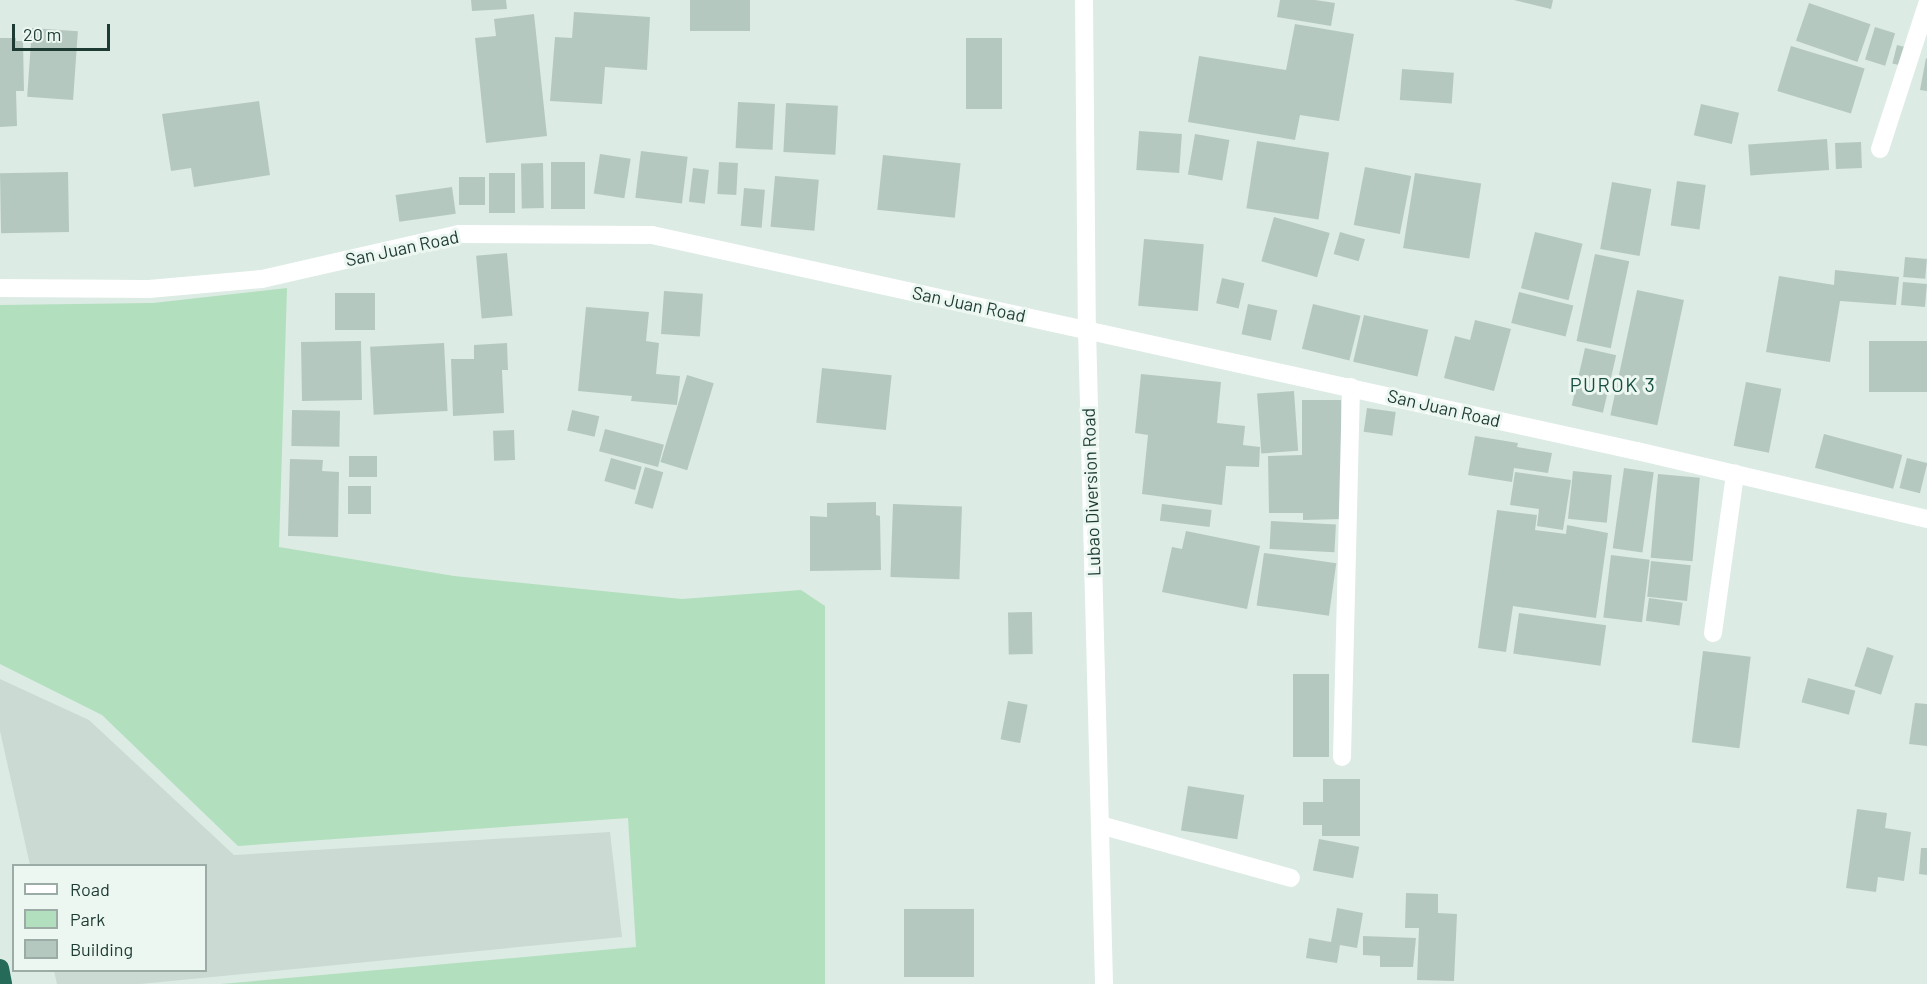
<!DOCTYPE html>
<style>
body{margin:0}
#map{position:relative;width:1927px;height:984px;overflow:hidden;background:#dcebe4;font-family:Barlow,sans-serif}
div>[style]{position:absolute}
.built>*{inset:0;background:#cbdbd3}
.green>*{inset:0;background:#b2dfbd}
.building>*{inset:0;background:#b5c8c0;transform-origin:0 0}
.minor>*{height:18px;margin:-9px;padding:0 9px;transform-origin:9px;border-radius:9px;background:#fff}
.highway>*{height:18px;margin:-9px;padding:0 9px;transform-origin:9px;border-radius:9px;background:#266a5a}
span{translate:-50% -50%;white-space:nowrap;text-align:center;line-height:1.15;-webkit-text-stroke:6px #edf7f2;paint-order:stroke}
.street-label{font-size:18px;color:#1d3b32}
.neighbourhood-label{font-size:20px;color:#174f40;letter-spacing:1.5px}
.legend{position:absolute;left:12px;top:864px;width:195px;height:108px;box-sizing:border-box;background:#edf7f2;border:2px solid #9aaca5;margin:0;padding:8px 10px;list-style:none;font-size:18px;color:#1d3b32}
.legend li{display:flex;align-items:center;gap:12px;height:30px}
.legend b{width:30px;border:2px solid #9aaca5}
.scale{position:absolute;left:12px;top:24px;width:98px;height:27px;box-sizing:border-box;border:3px solid #1d3b32;border-top:0;padding-left:8px;font-size:18px;line-height:21px;white-space:nowrap;color:#1d3b32;-webkit-text-stroke:4px #edf7f2;paint-order:stroke}
</style>
<div id="map">
<div class="built">
<i style="clip-path:polygon(0 679px,89px 720px,234px 855px,610px 832px,622px 937px,140px 984px,57px 984px,54px 971px,206px 970px,206px 866px,30px 865px,0 731px)"></i>
</div>
<div class="green">
<i style="clip-path:polygon(287px 288px,279px 547px,454px 576px,682px 599px,801px 590px,825px 606px,825px 984px,221px 984px,636px 947px,628px 818px,238px 846px,102px 715px,0 664px,0 305px,153px 303px)"></i>
</div>
<div class="building">
<i style="clip-path:polygon(471px 0,506px 0,507px 9px,472px 11px)"></i>
<i style="left:690px;top:0;width:60px;height:31px"></i>
<i style="clip-path:polygon(1280px 0,1315px 0,1335px 3px,1331px 26px,1277px 17px)"></i>
<i style="clip-path:polygon(1514px 0,1553px 0,1551px 9px)"></i>
<i style="left:1809px;top:3px;width:65px;height:40px;rotate:19deg"></i>
<i style="clip-path:polygon(574px 12px,650px 17px,647px 70px,605px 67px,602px 104px,550px 101px,555px 37px,572px 38px)"></i>
<i style="clip-path:polygon(534px 14px,547px 136px,486px 143px,475px 38px,496px 36px,494px 19px)"></i>
<i style="clip-path:polygon(1295px 24px,1354px 34px,1339px 121px,1300px 115px,1295px 140px,1188px 122px,1199px 56px,1286px 70px)"></i>
<i style="left:1875px;top:27px;width:21px;height:34px;rotate:17deg"></i>
<i style="left:32px;top:28px;width:46px;height:69px;rotate:4deg"></i>
<i style="clip-path:polygon(0 38px,16px 38px,16px 41px,23px 41px,24px 91px,16px 91px,17px 126px,0 127px)"></i>
<i style="left:966px;top:38px;width:36px;height:71px"></i>
<i style="left:1897px;top:45px;width:8px;height:19px;rotate:14deg"></i>
<i style="left:1791px;top:46px;width:77px;height:47px;rotate:17deg"></i>
<i style="clip-path:polygon(1926px 58px,1927px 59px,1927px 91px,1920px 90px)"></i>
<i style="left:1402px;top:69px;width:52px;height:31px;rotate:4deg"></i>
<i style="clip-path:polygon(259px 101px,270px 175px,194px 187px,191px 168px,171px 171px,162px 114px)"></i>
<i style="left:738px;top:102px;width:37px;height:46px;rotate:3deg"></i>
<i style="left:786px;top:103px;width:52px;height:49px;rotate:3deg"></i>
<i style="left:1701px;top:104px;width:39px;height:32px;rotate:13deg"></i>
<i style="left:1139px;top:131px;width:43px;height:39px;rotate:4deg"></i>
<i style="left:1195px;top:134px;width:35px;height:41px;rotate:10deg"></i>
<i style="left:1827px;top:139px;width:31px;height:79px;rotate:86deg"></i>
<i style="left:1257px;top:141px;width:73px;height:68px;rotate:9deg"></i>
<i style="left:1861px;top:142px;width:26px;height:26px;rotate:88deg"></i>
<i style="left:641px;top:151px;width:47px;height:47px;rotate:7deg"></i>
<i style="left:600px;top:154px;width:31px;height:40px;rotate:9deg"></i>
<i style="left:883px;top:155px;width:78px;height:55px;rotate:6deg"></i>
<i style="left:551px;top:162px;width:34px;height:47px"></i>
<i style="left:719px;top:162px;width:19px;height:32px;rotate:3deg"></i>
<i style="left:543px;top:163px;width:45px;height:22px;rotate:89deg"></i>
<i style="left:1365px;top:167px;width:47px;height:59px;rotate:11deg"></i>
<i style="left:693px;top:168px;width:16px;height:34px;rotate:7deg"></i>
<i style="left:68px;top:172px;width:60px;height:68px;rotate:89deg"></i>
<i style="left:515px;top:173px;width:40px;height:26px;rotate:90deg"></i>
<i style="left:1415px;top:173px;width:67px;height:76px;rotate:9deg"></i>
<i style="left:775px;top:176px;width:44px;height:51px;rotate:5deg"></i>
<i style="left:485px;top:177px;width:28px;height:26px;rotate:90deg"></i>
<i style="left:1677px;top:181px;width:29px;height:45px;rotate:8deg"></i>
<i style="left:1612px;top:182px;width:40px;height:68px;rotate:10deg"></i>
<i style="left:452px;top:187px;width:27px;height:57px;rotate:82deg"></i>
<i style="left:744px;top:188px;width:21px;height:38px;rotate:5deg"></i>
<i style="left:1274px;top:217px;width:58px;height:46px;rotate:16deg"></i>
<i style="left:1340px;top:232px;width:26px;height:23px;rotate:16deg"></i>
<i style="left:1535px;top:232px;width:49px;height:58px;rotate:14deg"></i>
<i style="left:1144px;top:239px;width:60px;height:67px;rotate:5deg"></i>
<i style="left:507px;top:253px;width:63px;height:31px;rotate:85deg"></i>
<i style="left:1595px;top:254px;width:35px;height:89px;rotate:12deg"></i>
<i style="left:1905px;top:257px;width:22px;height:20px;rotate:5deg"></i>
<i style="clip-path:polygon(1835px 270px,1899px 277px,1896px 305px,1840px 301px,1830px 362px,1766px 352px,1779px 276px,1834px 285px)"></i>
<i style="left:1222px;top:278px;width:23px;height:26px;rotate:13deg"></i>
<i style="left:1903px;top:282px;width:24px;height:23px;rotate:5deg"></i>
<i style="left:1637px;top:290px;width:48px;height:128px;rotate:12deg"></i>
<i style="left:664px;top:291px;width:39px;height:43px;rotate:4deg"></i>
<i style="left:1519px;top:292px;width:56px;height:32px;rotate:14deg"></i>
<i style="left:335px;top:293px;width:40px;height:37px"></i>
<i style="left:1248px;top:304px;width:30px;height:31px;rotate:12deg"></i>
<i style="left:1313px;top:304px;width:49px;height:46px;rotate:14deg"></i>
<i style="clip-path:polygon(586px 307px,649px 312px,646px 341px,659px 343px,656px 374px,680px 376px,677px 405px,631px 401px,632px 396px,578px 391px)"></i>
<i style="left:1364px;top:315px;width:66px;height:48px;rotate:13deg"></i>
<i style="clip-path:polygon(1475px 320px,1511px 329px,1494px 391px,1444px 378px,1455px 336px,1470px 340px)"></i>
<i style="left:361px;top:341px;width:59px;height:60px;rotate:89deg"></i>
<i style="left:1927px;top:341px;width:51px;height:58px;rotate:90deg"></i>
<i style="left:444px;top:343px;width:68px;height:74px;rotate:87deg"></i>
<i style="clip-path:polygon(507px 343px,508px 370px,502px 370px,504px 413px,453px 416px,451px 359px,474px 359px,474px 345px)"></i>
<i style="left:1585px;top:348px;width:32px;height:59px;rotate:13deg"></i>
<i style="left:822px;top:368px;width:70px;height:55px;rotate:6deg"></i>
<i style="clip-path:polygon(1141px 374px,1221px 382px,1217px 423px,1245px 426px,1243px 445px,1260px 447px,1259px 467px,1226px 466px,1222px 505px,1142px 494px,1148px 435px,1135px 433px)"></i>
<i style="left:687px;top:375px;width:28px;height:91px;rotate:17deg"></i>
<i style="left:1746px;top:382px;width:36px;height:65px;rotate:11deg"></i>
<i style="left:1294px;top:391px;width:60px;height:37px;rotate:86deg"></i>
<i style="clip-path:polygon(1302px 400px,1341px 400px,1343px 519px,1303px 520px,1303px 513px,1269px 513px,1268px 456px,1302px 455px)"></i>
<i style="left:1367px;top:408px;width:29px;height:24px;rotate:8deg"></i>
<i style="left:292px;top:410px;width:48px;height:36px;rotate:1deg"></i>
<i style="left:572px;top:410px;width:28px;height:21px;rotate:13deg"></i>
<i style="left:605px;top:429px;width:61px;height:23px;rotate:15deg"></i>
<i style="left:514px;top:430px;width:30px;height:21px;rotate:88deg"></i>
<i style="left:1824px;top:434px;width:81px;height:35px;rotate:15deg"></i>
<i style="clip-path:polygon(1475px 436px,1518px 443px,1517px 447px,1552px 453px,1548px 473px,1514px 468px,1512px 482px,1468px 475px)"></i>
<i style="left:349px;top:456px;width:28px;height:21px"></i>
<i style="left:611px;top:458px;width:32px;height:24px;rotate:16deg"></i>
<i style="left:1907px;top:458px;width:21px;height:31px;rotate:14deg"></i>
<i style="clip-path:polygon(290px 459px,323px 460px,322px 471px,339px 472px,338px 537px,288px 536px)"></i>
<i style="left:645px;top:467px;width:19px;height:38px;rotate:16deg"></i>
<i style="left:1624px;top:468px;width:30px;height:81px;rotate:8deg"></i>
<i style="left:1573px;top:471px;width:39px;height:48px;rotate:6deg"></i>
<i style="clip-path:polygon(1515px 472px,1571px 480px,1563px 530px,1537px 526px,1539px 509px,1510px 505px)"></i>
<i style="left:1658px;top:474px;width:42px;height:84px;rotate:5deg"></i>
<i style="left:348px;top:486px;width:23px;height:28px"></i>
<i style="clip-path:polygon(876px 502px,876px 515px,880px 516px,881px 570px,810px 571px,810px 516px,827px 517px,827px 503px)"></i>
<i style="left:893px;top:504px;width:69px;height:73px;rotate:2deg"></i>
<i style="left:1162px;top:504px;width:50px;height:17px;rotate:7deg"></i>
<i style="clip-path:polygon(1497px 510px,1537px 515px,1535px 530px,1566px 534px,1567px 525px,1608px 533px,1596px 618px,1513px 606px,1506px 652px,1478px 648px)"></i>
<i style="left:1271px;top:521px;width:65px;height:28px;rotate:3deg"></i>
<i style="clip-path:polygon(1186px 531px,1260px 546px,1247px 609px,1162px 592px,1172px 547px,1182px 549px)"></i>
<i style="left:1264px;top:553px;width:73px;height:53px;rotate:8deg"></i>
<i style="left:1611px;top:555px;width:39px;height:63px;rotate:7deg"></i>
<i style="left:1651px;top:561px;width:40px;height:36px;rotate:6deg"></i>
<i style="left:1649px;top:598px;width:34px;height:23px;rotate:8deg"></i>
<i style="left:1032px;top:612px;width:42px;height:24px;rotate:89deg"></i>
<i style="left:1519px;top:613px;width:88px;height:41px;rotate:8deg"></i>
<i style="left:1867px;top:647px;width:28px;height:41px;rotate:18deg"></i>
<i style="left:1703px;top:651px;width:48px;height:92px;rotate:7deg"></i>
<i style="left:1293px;top:674px;width:36px;height:83px"></i>
<i style="left:1808px;top:678px;width:49px;height:25px;rotate:15deg"></i>
<i style="left:1008px;top:701px;width:20px;height:39px;rotate:11deg"></i>
<i style="clip-path:polygon(1915px 703px,1927px 704px,1927px 746px,1909px 744px)"></i>
<i style="clip-path:polygon(1323px 779px,1360px 779px,1360px 836px,1322px 836px,1322px 825px,1303px 825px,1303px 802px,1323px 802px)"></i>
<i style="left:1188px;top:786px;width:57px;height:45px;rotate:9deg"></i>
<i style="clip-path:polygon(1857px 809px,1887px 813px,1885px 828px,1911px 832px,1904px 881px,1878px 877px,1876px 892px,1846px 888px)"></i>
<i style="left:1319px;top:839px;width:41px;height:32px;rotate:11deg"></i>
<i style="clip-path:polygon(1921px 848px,1927px 848px,1927px 875px,1919px 874px)"></i>
<i style="clip-path:polygon(1406px 893px,1438px 894px,1438px 913px,1457px 914px,1454px 981px,1417px 980px,1419px 928px,1405px 928px)"></i>
<i style="clip-path:polygon(1337px 908px,1363px 913px,1357px 948px,1340px 945px,1337px 963px,1306px 958px,1309px 938px,1331px 942px)"></i>
<i style="left:974px;top:909px;width:68px;height:70px;rotate:90deg"></i>
<i style="clip-path:polygon(1363px 936px,1416px 938px,1413px 967px,1380px 967px,1380px 956px,1363px 955px)"></i>
</div>
<div class="minor">
<i style="left:1084px;top:0;width:329px;rotate:89.5deg"></i>
<i style="left:1087px;top:329px;width:655px;rotate:88.51deg"></i>
<i style="left:1880px;top:149px;width:152px;rotate:-72deg"></i>
<i style="left:0;top:288px;width:149px;rotate:0.4deg"></i>
<i style="left:149px;top:289px;width:113px;rotate:-5.1deg"></i>
<i style="left:262px;top:279px;width:202px;rotate:-12.9deg"></i>
<i style="left:459px;top:234px;width:193px;rotate:0.3deg"></i>
<i style="left:652px;top:235px;width:1008px;rotate:12.37deg"></i>
<i style="left:1637px;top:451px;width:298px;rotate:13.2deg"></i>
<i style="left:1713px;top:633px;width:161px;rotate:-82.1deg"></i>
<i style="left:1342px;top:757px;width:370px;rotate:-88.6deg"></i>
<i style="left:1100px;top:825px;width:198px;rotate:15.5deg"></i>
</div>
<div class="highway">
<i style="left:0;top:968px;width:16px;rotate:79deg"></i>
</div>
<div class="street-label">
<span style="left:402px;top:248px;rotate:-12deg">San Juan Road</span>
<span style="left:969px;top:304px;rotate:12deg">San Juan Road</span>
<span style="left:1444px;top:408px;rotate:13deg">San Juan Road</span>
<span style="left:1091px;top:492px;rotate:-92deg">Lubao Diversion Road</span>
</div>
<div class="neighbourhood-label">
<span style="left:1613px;top:384px">PUROK 3</span>
</div>
<ul class="legend">
<li><b style="height:8px;background:#fff"></b>Road</li>
<li><b style="height:16px;background:#b2dfbd"></b>Park</li>
<li><b style="height:16px;background:#b5c8c0"></b>Building</li>
</ul>
<div class="scale">20 m</div>
</div>
